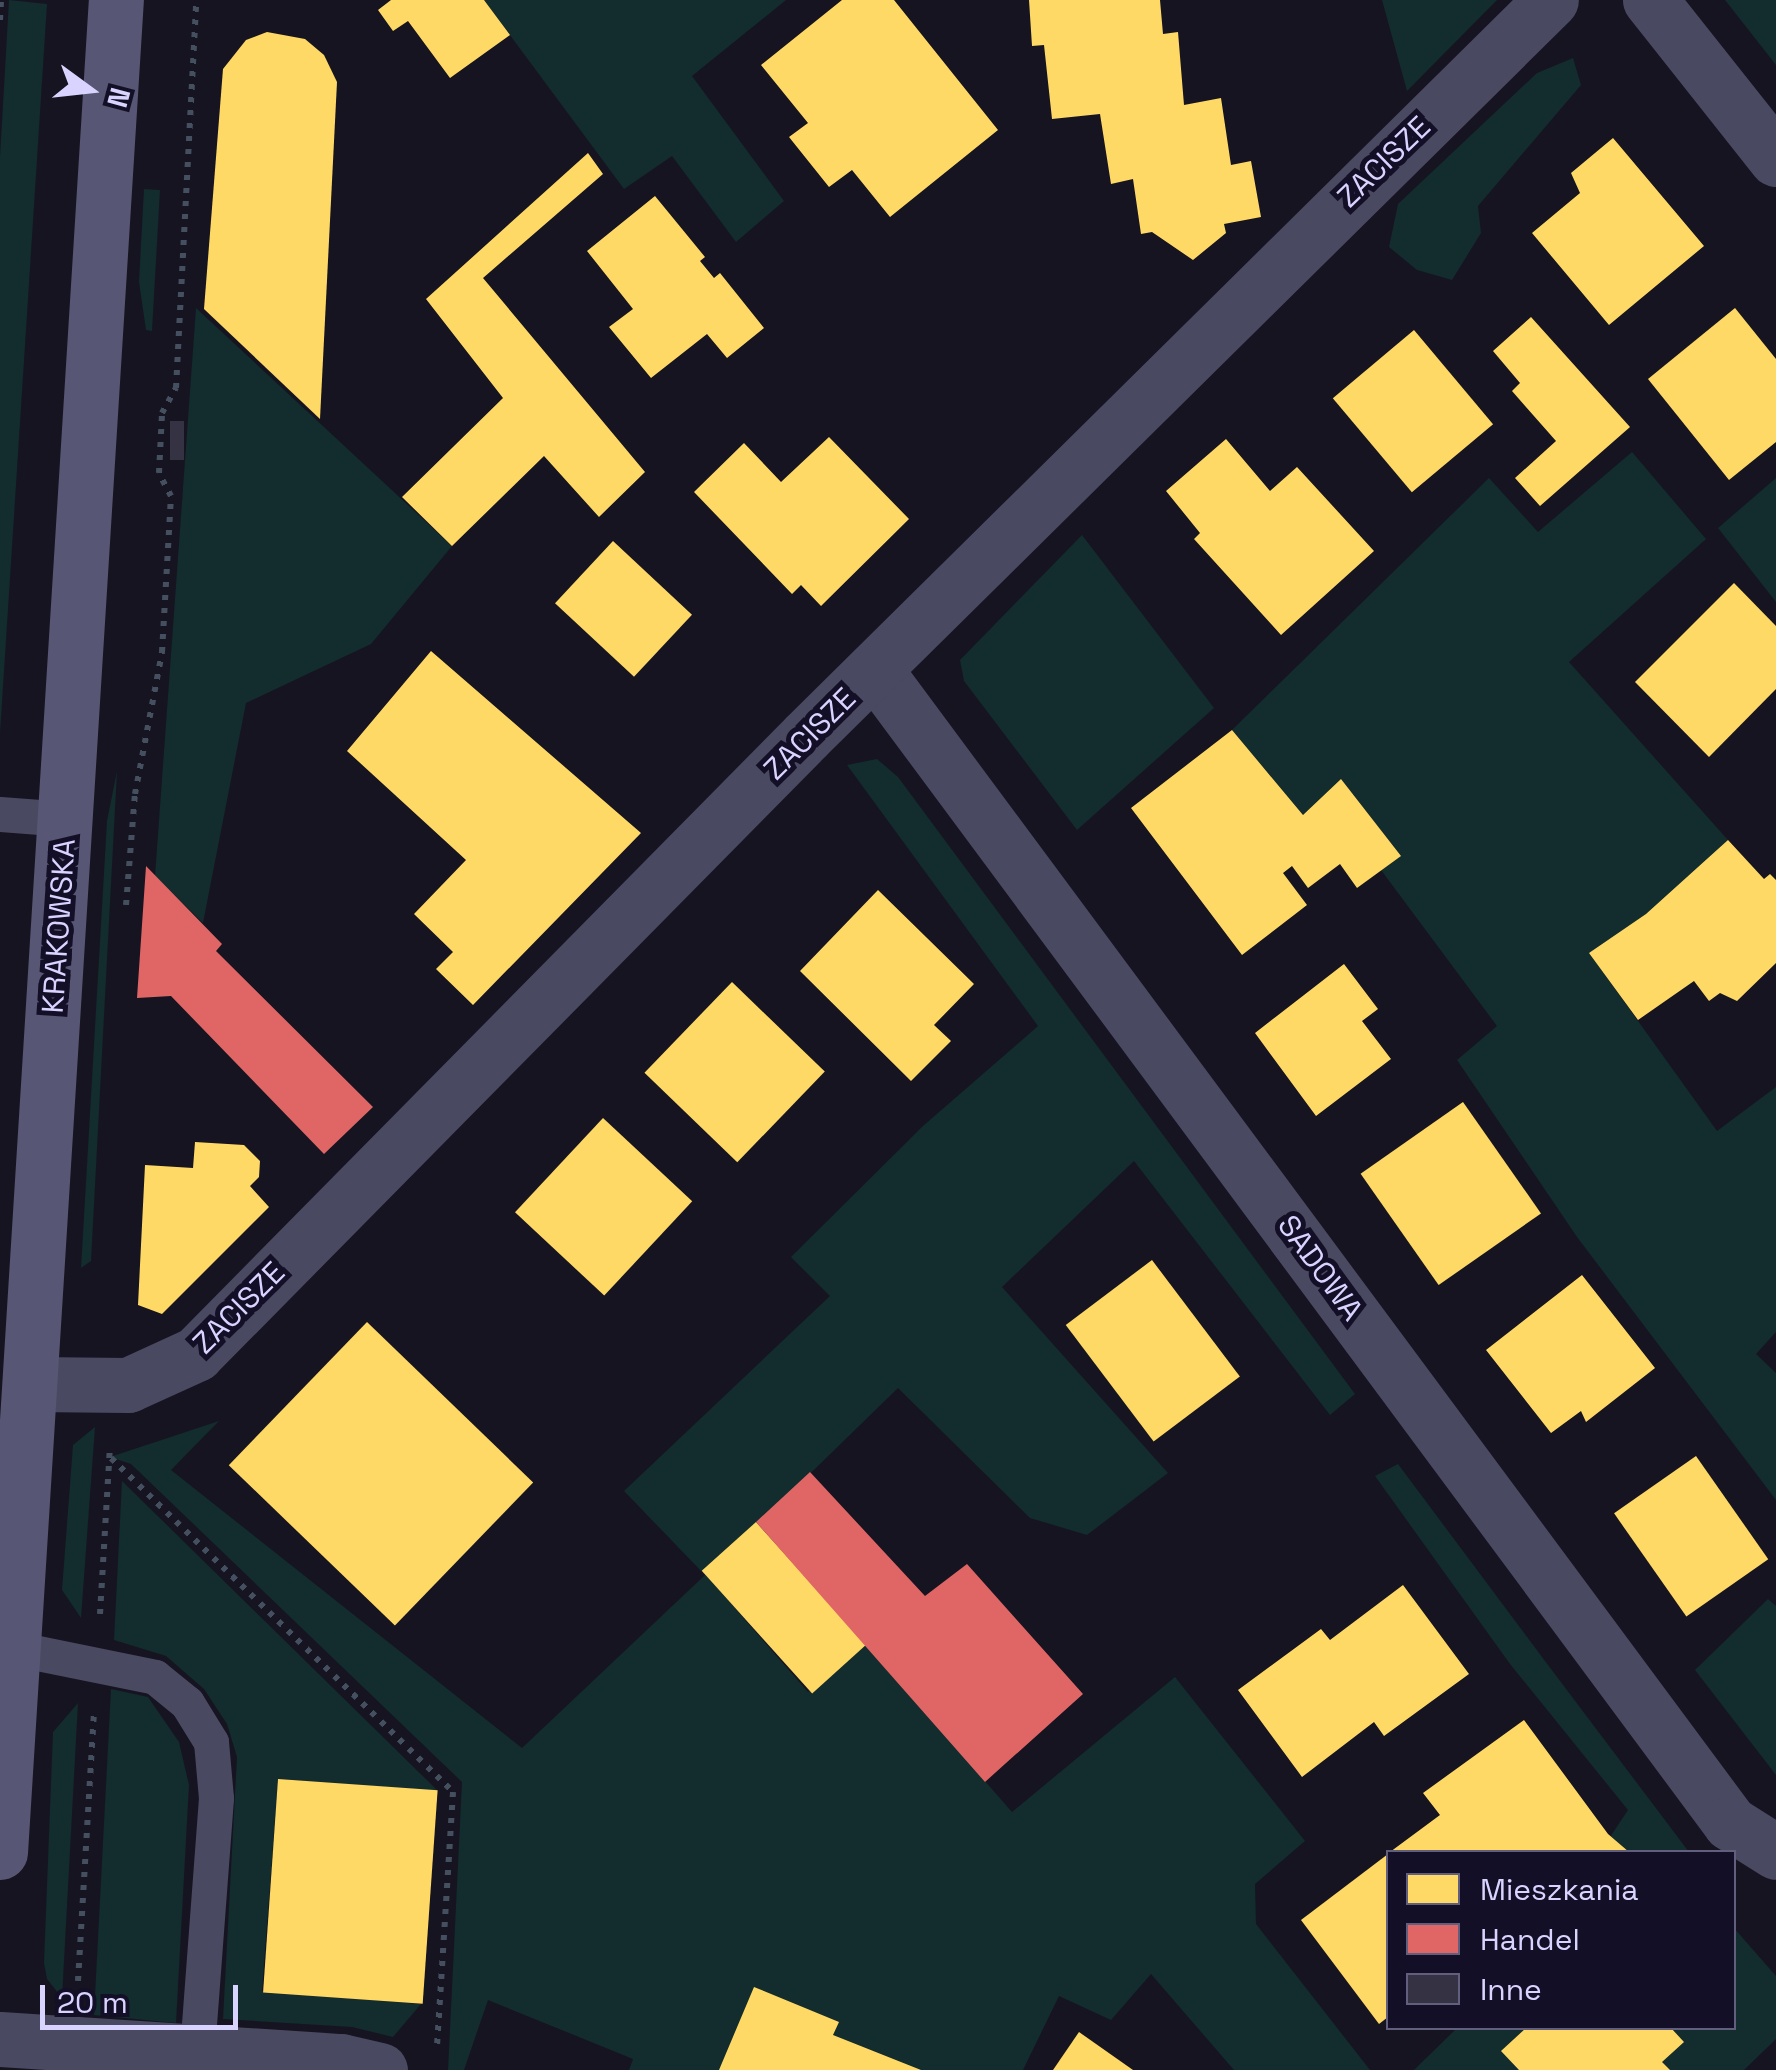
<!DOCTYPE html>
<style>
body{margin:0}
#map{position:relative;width:1776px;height:2070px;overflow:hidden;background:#161421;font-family:"Space Grotesk",sans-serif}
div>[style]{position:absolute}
.green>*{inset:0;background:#132c2d}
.homes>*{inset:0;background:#ffd966;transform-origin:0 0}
.shops>*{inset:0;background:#e06666}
.building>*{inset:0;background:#343243;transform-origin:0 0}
.path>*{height:6px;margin-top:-3px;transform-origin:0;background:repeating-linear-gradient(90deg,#44505f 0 5px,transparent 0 13px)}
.lane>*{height:35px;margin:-17.5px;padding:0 17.5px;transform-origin:17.5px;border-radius:17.5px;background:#4a4962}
.street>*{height:55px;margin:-27.5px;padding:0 27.5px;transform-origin:27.5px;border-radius:27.5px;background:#4a4962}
.secondary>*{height:55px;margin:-27.5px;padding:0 27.5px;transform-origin:27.5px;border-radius:27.5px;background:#575674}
span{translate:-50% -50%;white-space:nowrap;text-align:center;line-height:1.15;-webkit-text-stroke:10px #130f26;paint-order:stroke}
.street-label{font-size:30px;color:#d9d4ff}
.legend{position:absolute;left:1386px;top:1850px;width:350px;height:180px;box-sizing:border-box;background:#130f26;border:2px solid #625e7d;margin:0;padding:12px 18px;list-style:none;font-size:30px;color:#d9d4ff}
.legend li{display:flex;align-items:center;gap:20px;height:50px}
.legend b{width:50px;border:2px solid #625e7d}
.north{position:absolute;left:40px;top:40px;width:100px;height:100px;-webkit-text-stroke:8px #130f26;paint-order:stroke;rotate:105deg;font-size:28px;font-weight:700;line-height:40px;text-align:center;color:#d9d4ff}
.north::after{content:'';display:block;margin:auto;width:35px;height:45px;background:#d9d4ff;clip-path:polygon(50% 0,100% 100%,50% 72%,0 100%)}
.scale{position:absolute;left:40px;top:1985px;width:198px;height:45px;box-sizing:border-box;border:5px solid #d9d4ff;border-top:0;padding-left:12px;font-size:30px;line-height:35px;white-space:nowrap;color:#d9d4ff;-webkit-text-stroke:8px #130f26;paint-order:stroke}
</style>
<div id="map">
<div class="green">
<i style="clip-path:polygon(9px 0,47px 4px,0 733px,0 157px)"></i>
<i style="clip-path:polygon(484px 0,786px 0,692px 76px,784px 201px,736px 242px,672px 156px,624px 189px)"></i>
<i style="clip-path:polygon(1382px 0,1497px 0,1407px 91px)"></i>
<i style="clip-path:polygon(1725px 0,1776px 0,1776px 65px)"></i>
<i style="clip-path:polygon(1573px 58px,1581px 85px,1478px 206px,1481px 233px,1452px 280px,1417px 270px,1389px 247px,1398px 204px,1537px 73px)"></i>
<i style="clip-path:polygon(144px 189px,160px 190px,152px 331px,146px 330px,139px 282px)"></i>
<i style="clip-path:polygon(196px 308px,452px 546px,371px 644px,246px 703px,203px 923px,155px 876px)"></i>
<i style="clip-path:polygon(1632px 452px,1706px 539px,1569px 662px,1728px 840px,1600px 968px,1717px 1131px,1776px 1087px,1776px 1332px,1756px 1354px,1776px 1373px,1776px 1500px,1577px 1237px,1457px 1060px,1497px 1026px,1381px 870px,1400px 855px,1341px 779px,1303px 815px,1232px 730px,1489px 478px,1538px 532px)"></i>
<i style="clip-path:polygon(1776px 478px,1776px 602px,1718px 528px)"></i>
<i style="clip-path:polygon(1082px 535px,1214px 708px,1077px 830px,964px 681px,960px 660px)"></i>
<i style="clip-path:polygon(877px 759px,898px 777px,1355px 1394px,1330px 1415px,1134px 1161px,1002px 1287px,1168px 1473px,1087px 1535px,1030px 1518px,898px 1388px,706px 1575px,808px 1692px,866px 1645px,1012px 1812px,1175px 1677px,1305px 1841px,1255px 1884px,1256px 1924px,1370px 2070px,1234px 2070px,1151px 1974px,1111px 2020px,1059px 1996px,1023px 2070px,629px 2070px,633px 2059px,488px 2000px,464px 2070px,448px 2070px,462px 1782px,131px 1464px,110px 1457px,219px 1421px,171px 1470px,522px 1748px,705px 1575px,624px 1491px,830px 1296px,791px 1257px,923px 1126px,1038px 1026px,847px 765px)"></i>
<i style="clip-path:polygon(117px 771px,91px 1261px,81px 1268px,107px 821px)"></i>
<i style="clip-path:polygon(95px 1427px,81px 1618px,62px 1590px,73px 1445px)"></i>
<i style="clip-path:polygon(1398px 1464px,1545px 1661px,1689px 1852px,1600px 1852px,1628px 1810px,1510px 1664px,1375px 1476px)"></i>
<i style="clip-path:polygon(122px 1481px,438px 1791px,278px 1779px,262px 1991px,421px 2004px,393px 2037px,352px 2027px,223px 2019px,237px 1757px,227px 1724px,204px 1689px,166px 1656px,114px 1640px)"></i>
<i style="clip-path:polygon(1768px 1599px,1776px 1606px,1776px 1775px,1695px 1670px)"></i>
<i style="clip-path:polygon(111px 1689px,148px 1697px,179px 1742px,189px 1785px,176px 2023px,94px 2015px)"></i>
<i style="clip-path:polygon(78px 1703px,62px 1998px,47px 1979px,44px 1963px,53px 1732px)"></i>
<i style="clip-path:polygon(1734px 1928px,1776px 1976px,1776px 2039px,1744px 2070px,1414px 2070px,1457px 2028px,1734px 2028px)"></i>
</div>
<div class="homes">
<i style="clip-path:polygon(391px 0,484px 0,510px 35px,450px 78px,408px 21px,393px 31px,378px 10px)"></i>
<i style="clip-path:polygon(842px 0,894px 0,998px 130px,890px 217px,852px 170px,829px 187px,789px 137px,808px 123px,761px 65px)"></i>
<i style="clip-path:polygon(1029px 0,1160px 0,1163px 34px,1178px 32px,1184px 105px,1221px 98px,1231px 165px,1251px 161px,1261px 217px,1224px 224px,1226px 233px,1193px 260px,1152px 232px,1141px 234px,1133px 179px,1111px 184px,1100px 114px,1052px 119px,1044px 45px,1032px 46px)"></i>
<i style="clip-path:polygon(267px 32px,305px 39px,324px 55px,337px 82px,320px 419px,204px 309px,223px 69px,246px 40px)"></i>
<i style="clip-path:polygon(1613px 138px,1704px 246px,1609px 325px,1532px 233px,1580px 193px,1571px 173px)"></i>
<i style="clip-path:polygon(588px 153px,603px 174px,483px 278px,645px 472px,599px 517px,544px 456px,452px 546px,402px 497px,503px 398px,426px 299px)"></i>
<i style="clip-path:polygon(655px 196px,705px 257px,700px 261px,714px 278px,720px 273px,764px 328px,727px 358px,707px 334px,651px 378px,609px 327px,633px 309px,587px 251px)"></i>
<i style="clip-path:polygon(1735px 308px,1776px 359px,1776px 442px,1729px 480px,1648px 379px)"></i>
<i style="clip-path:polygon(1531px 317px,1630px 427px,1540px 506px,1515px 478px,1556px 441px,1512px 391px,1520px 383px,1493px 351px)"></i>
<i style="left:1414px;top:330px;width:123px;height:106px;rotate:50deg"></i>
<i style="clip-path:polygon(829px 437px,909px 519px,821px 606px,801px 585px,792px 594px,694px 492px,744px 443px,781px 482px)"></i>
<i style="clip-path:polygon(1226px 439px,1270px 491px,1297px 467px,1374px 551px,1281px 635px,1194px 539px,1200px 533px,1166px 491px)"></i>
<i style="left:613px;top:541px;width:108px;height:85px;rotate:43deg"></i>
<i style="clip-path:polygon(1734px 583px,1776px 626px,1776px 689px,1709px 757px,1635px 682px)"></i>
<i style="clip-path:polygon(431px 651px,641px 833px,473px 1005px,436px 969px,453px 952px,414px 914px,466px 860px,347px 751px)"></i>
<i style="clip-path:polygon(1232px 730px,1303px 815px,1341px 779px,1401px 856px,1357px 888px,1340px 864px,1308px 888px,1292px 866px,1283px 873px,1307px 905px,1242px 955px,1131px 808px)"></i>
<i style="clip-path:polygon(1728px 840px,1764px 879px,1770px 874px,1776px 880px,1776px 963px,1737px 1001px,1720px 993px,1709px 1001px,1694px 981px,1638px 1020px,1589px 953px,1646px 914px)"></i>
<i style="clip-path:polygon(878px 890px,974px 984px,934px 1025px,951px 1041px,911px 1081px,800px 971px)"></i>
<i style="clip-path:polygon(1344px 964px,1378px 1009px,1362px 1021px,1391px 1059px,1316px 1116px,1255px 1033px)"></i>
<i style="left:732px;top:982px;width:129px;height:126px;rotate:44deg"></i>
<i style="left:1463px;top:1102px;width:136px;height:125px;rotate:55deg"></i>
<i style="left:603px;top:1118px;width:122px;height:129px;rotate:43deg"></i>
<i style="clip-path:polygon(195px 1142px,244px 1145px,260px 1161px,259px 1177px,250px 1186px,269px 1207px,162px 1314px,138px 1305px,145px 1165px,193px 1168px)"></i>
<i style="left:1152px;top:1260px;width:146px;height:108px;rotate:53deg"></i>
<i style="clip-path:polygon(1582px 1275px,1655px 1368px,1586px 1422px,1581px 1411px,1551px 1433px,1486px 1350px)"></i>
<i style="left:367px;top:1322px;width:231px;height:199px;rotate:44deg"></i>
<i style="left:1696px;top:1456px;width:126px;height:100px;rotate:55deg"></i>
<i style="left:756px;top:1522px;width:165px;height:73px;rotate:48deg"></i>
<i style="clip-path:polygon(1403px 1585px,1469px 1674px,1384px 1736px,1374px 1722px,1302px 1777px,1238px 1690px,1321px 1629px,1330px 1640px)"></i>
<i style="clip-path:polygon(1524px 1720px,1608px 1834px,1629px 1852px,1390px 1852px,1440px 1815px,1423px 1793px)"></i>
<i style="left:278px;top:1779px;width:160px;height:214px;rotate:4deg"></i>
<i style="clip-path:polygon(1388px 1854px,1388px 2017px,1379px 2024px,1301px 1920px)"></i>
<i style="clip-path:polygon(754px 1987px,839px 2022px,833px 2035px,921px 2070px,719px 2070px)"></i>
<i style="clip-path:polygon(1526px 2028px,1671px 2028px,1684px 2042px,1662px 2062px,1670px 2070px,1519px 2070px,1501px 2051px)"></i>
<i style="clip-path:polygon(1079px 2032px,1133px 2070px,1053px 2070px)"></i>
</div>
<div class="shops">
<i style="clip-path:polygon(146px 866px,222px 944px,216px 951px,373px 1107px,324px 1154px,171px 996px,137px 998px)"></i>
<i style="clip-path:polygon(810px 1472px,925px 1596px,967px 1564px,1083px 1694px,985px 1782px,756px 1522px)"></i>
</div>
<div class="building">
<i style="left:170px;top:421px;width:14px;height:39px"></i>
</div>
<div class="path">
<i style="left:0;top:20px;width:20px;rotate:-87deg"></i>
<i style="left:126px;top:905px;width:111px;rotate:-85.4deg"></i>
<i style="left:135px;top:794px;width:145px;rotate:-79.2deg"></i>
<i style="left:162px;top:652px;width:156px;rotate:-86.7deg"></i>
<i style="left:171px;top:496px;width:26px;rotate:-118deg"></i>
<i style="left:159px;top:473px;width:60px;rotate:-87.1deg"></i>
<i style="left:162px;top:413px;width:29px;rotate:-61deg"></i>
<i style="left:176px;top:388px;width:389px;rotate:-87deg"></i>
<i style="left:111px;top:1458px;width:478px;rotate:44.3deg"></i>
<i style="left:453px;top:1792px;width:255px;rotate:93.6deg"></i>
<i style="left:100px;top:1614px;width:167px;rotate:-86.6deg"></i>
<i style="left:78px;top:1981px;width:267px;rotate:-86.6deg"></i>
</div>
<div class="lane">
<i style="left:0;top:814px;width:66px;rotate:4.3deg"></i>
<i style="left:13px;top:1648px;width:145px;rotate:11.5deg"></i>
<i style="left:155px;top:1677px;width:41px;rotate:39.1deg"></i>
<i style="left:187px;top:1703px;width:46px;rotate:58.4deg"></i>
<i style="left:211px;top:1742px;width:56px;rotate:84.9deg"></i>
<i style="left:216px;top:1798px;width:253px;rotate:94.3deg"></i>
</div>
<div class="street">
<i style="left:1650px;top:0;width:203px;rotate:51.6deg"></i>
<i style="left:875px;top:670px;width:1435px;rotate:53.44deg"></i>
<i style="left:1730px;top:1823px;width:54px;rotate:32.2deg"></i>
<i style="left:33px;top:1384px;width:95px;rotate:0.6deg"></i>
<i style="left:128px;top:1385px;width:75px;rotate:-24.5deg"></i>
<i style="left:196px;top:1354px;width:868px;rotate:-45.37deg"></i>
<i style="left:806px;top:736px;width:1047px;rotate:-44.65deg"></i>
<i style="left:0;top:2039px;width:342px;rotate:3.7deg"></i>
<i style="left:341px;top:2061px;width:40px;rotate:13deg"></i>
</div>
<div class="secondary">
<i style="left:0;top:1852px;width:1856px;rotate:-86.42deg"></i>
</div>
<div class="street-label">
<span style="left:1384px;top:162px;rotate:-44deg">ZACISZE</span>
<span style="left:810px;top:734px;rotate:-45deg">ZACISZE</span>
<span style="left:59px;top:926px;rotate:-86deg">KRAKOWSKA</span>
<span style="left:1320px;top:1268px;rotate:54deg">SADOWA</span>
<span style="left:239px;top:1308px;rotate:-45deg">ZACISZE</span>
</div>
<ul class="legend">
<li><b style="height:28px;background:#ffd966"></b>Mieszkania</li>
<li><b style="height:28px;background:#e06666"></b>Handel</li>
<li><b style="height:28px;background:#343243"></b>Inne</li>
</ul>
<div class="north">N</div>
<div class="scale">20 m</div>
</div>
